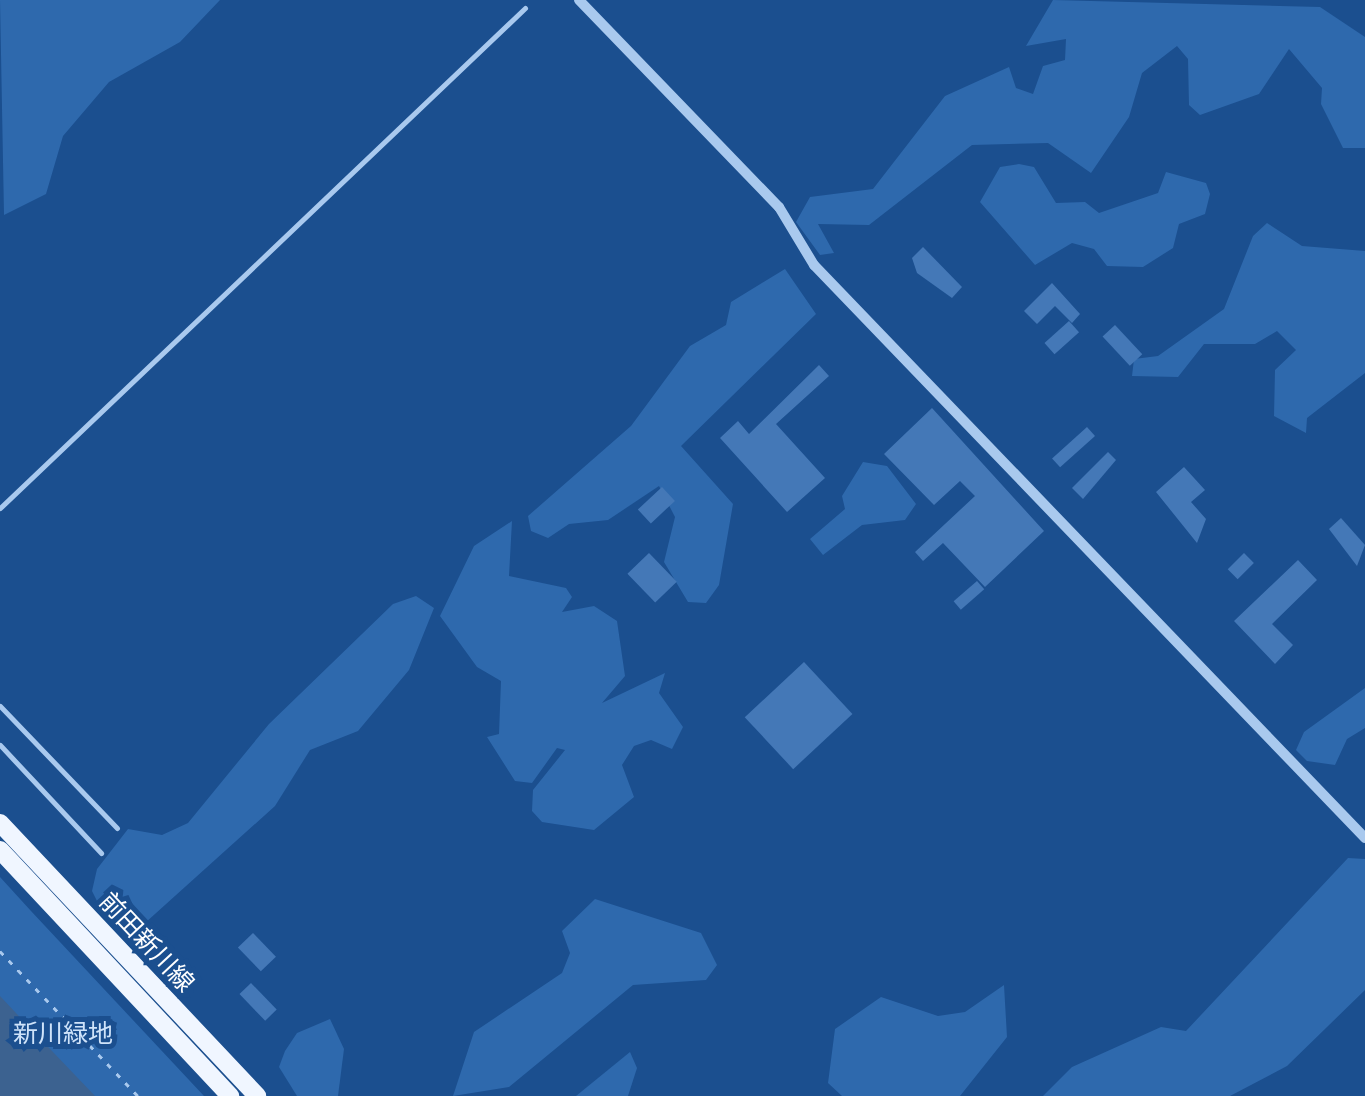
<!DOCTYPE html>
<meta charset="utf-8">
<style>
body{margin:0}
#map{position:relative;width:1365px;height:1096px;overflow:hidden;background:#1b4f8f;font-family:"PT Sans Narrow","Noto Sans JP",sans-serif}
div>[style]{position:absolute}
.green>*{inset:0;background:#2e69ad}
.water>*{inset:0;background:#3c6290}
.building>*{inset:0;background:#4478b7;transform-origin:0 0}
.path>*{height:2.5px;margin-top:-1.25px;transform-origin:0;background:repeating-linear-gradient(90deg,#a9c9ee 0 5px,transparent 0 13px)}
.service>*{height:5px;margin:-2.5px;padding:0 2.5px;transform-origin:2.5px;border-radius:2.5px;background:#a9c9ee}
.minor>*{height:10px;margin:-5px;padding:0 5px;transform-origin:5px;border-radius:5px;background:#a9c9ee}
.primary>*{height:18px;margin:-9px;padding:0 9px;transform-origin:9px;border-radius:9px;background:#f0f6ff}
span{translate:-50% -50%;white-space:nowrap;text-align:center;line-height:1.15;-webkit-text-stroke:10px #1b4f8f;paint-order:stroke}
.street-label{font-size:25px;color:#fff}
.park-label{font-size:25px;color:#cfe3fa}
</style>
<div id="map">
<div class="green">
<i style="clip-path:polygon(0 0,220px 0,180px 42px,109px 82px,63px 136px,46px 194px,4px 215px)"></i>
<i style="clip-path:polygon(1053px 0,1320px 7px,1365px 37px,1365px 148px,1343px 148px,1321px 104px,1322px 88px,1289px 49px,1259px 94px,1200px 115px,1189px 105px,1188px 59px,1177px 46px,1142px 73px,1129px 117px,1091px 173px,1048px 143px,972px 145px,869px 225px,818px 224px,834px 253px,820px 255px,796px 222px,810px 197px,873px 189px,945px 96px,1009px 67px,1016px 88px,1033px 94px,1043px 66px,1065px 60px,1066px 39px,1026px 46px)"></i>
<i style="clip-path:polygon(1019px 164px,1034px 167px,1056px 203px,1085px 202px,1099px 213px,1158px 193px,1166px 172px,1206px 183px,1210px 194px,1205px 214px,1179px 224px,1173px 248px,1143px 267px,1107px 266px,1094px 249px,1072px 243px,1035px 265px,980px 202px,1000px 167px)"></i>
<i style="clip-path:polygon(1267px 223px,1302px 246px,1365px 251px,1365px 373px,1307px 418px,1306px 433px,1274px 416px,1275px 370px,1296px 350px,1277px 331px,1255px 344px,1204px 344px,1178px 377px,1132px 376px,1134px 359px,1158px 356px,1224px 309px,1253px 236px)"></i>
<i style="clip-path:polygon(785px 269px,816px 314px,681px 446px,733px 504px,719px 585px,706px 603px,688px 602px,664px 562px,675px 517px,659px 486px,608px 520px,569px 524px,548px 538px,531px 531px,528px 516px,631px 426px,690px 346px,726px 325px,731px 302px)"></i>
<i style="clip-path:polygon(863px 462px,887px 466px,916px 504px,905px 520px,862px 525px,823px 555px,810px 539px,845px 509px,842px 496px)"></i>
<i style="clip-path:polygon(512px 521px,509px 576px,566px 588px,572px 597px,562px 612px,594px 606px,617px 621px,625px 676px,602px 703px,665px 673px,659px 693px,683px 727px,672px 749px,651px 740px,634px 746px,622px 765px,634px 797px,594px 830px,542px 822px,532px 811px,533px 790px,565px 750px,557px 748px,532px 783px,515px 781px,487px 737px,499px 734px,501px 681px,477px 667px,440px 616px,474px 546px)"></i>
<i style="clip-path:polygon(416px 596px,434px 608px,409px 670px,358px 731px,310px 750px,275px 806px,135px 932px,103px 913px,92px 891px,97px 869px,128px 829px,162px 835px,188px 823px,269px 724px,393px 604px)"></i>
<i style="clip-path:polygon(1365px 688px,1365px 728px,1347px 739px,1335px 765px,1307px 761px,1296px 750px,1304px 732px)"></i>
<i style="clip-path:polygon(1348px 858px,1365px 859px,1365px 990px,1287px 1066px,1230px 1096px,1043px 1096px,1072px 1067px,1161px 1027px,1186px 1031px)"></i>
<i style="clip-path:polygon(0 877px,31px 911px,204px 1096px,0 1096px)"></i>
<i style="clip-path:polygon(595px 899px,701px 933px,717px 965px,706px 980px,633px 985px,509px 1087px,453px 1096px,474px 1032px,562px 973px,570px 953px,562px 931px)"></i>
<i style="clip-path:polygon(1004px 985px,1007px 1037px,960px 1096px,842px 1096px,828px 1083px,835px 1029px,881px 997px,938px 1016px,965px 1012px)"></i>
<i style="clip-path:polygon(330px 1019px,344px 1049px,338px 1096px,297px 1096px,279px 1067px,285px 1051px,297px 1033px)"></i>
<i style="clip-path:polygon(630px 1052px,637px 1068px,628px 1096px,576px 1096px)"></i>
</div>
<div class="water">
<i style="clip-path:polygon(0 996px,31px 1029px,95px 1096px,0 1096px)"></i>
</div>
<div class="building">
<i style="clip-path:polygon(923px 247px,962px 287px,952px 298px,917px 273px,912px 258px)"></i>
<i style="clip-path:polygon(1052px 283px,1080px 314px,1072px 323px,1055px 306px,1037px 324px,1024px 311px)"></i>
<i style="left:1069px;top:321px;width:15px;height:33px;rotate:48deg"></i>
<i style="left:1115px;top:325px;width:40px;height:17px;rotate:47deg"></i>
<i style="clip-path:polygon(819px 365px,829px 376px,776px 424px,825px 478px,787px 512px,720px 438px,738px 421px,749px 434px)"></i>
<i style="clip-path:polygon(932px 408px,1044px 531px,985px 587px,943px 543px,923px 561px,915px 552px,975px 496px,960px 481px,934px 505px,884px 454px)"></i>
<i style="left:1087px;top:427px;width:12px;height:47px;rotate:48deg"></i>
<i style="clip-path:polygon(1108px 452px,1116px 460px,1083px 499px,1072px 488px)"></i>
<i style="clip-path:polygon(1184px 467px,1205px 490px,1191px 502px,1206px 519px,1197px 543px,1156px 492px)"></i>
<i style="left:662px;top:487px;width:19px;height:33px;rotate:47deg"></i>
<i style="clip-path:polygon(1341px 518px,1365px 545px,1357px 566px,1329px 529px)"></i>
<i style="left:649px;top:553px;width:40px;height:30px;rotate:46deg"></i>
<i style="left:1244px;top:553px;width:14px;height:23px;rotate:45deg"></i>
<i style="clip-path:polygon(1298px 560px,1317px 580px,1272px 624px,1293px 645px,1275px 664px,1234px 621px)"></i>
<i style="left:977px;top:581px;width:11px;height:31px;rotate:49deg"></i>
<i style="left:804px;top:662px;width:71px;height:81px;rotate:47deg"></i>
<i style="left:253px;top:933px;width:33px;height:21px;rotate:46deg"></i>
<i style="left:251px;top:983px;width:37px;height:16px;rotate:46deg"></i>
</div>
<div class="path">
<i style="left:0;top:951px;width:200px;rotate:46.4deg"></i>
</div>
<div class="service">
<i style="left:0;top:508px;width:725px;rotate:-43.6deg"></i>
<i style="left:0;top:706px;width:169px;rotate:46.2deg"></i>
<i style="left:0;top:745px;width:148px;rotate:46.9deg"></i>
</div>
<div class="minor">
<i style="left:579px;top:0;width:288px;rotate:46deg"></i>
<i style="left:779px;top:207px;width:68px;rotate:58.9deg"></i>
<i style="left:814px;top:265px;width:795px;rotate:46.12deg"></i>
</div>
<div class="primary">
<i style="left:0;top:823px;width:375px;rotate:46.7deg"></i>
<i style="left:0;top:850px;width:337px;rotate:46.9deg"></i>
</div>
<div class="street-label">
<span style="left:147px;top:942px;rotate:47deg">前田新川線</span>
</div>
<div class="park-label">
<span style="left:63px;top:1033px">新川緑地</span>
</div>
</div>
